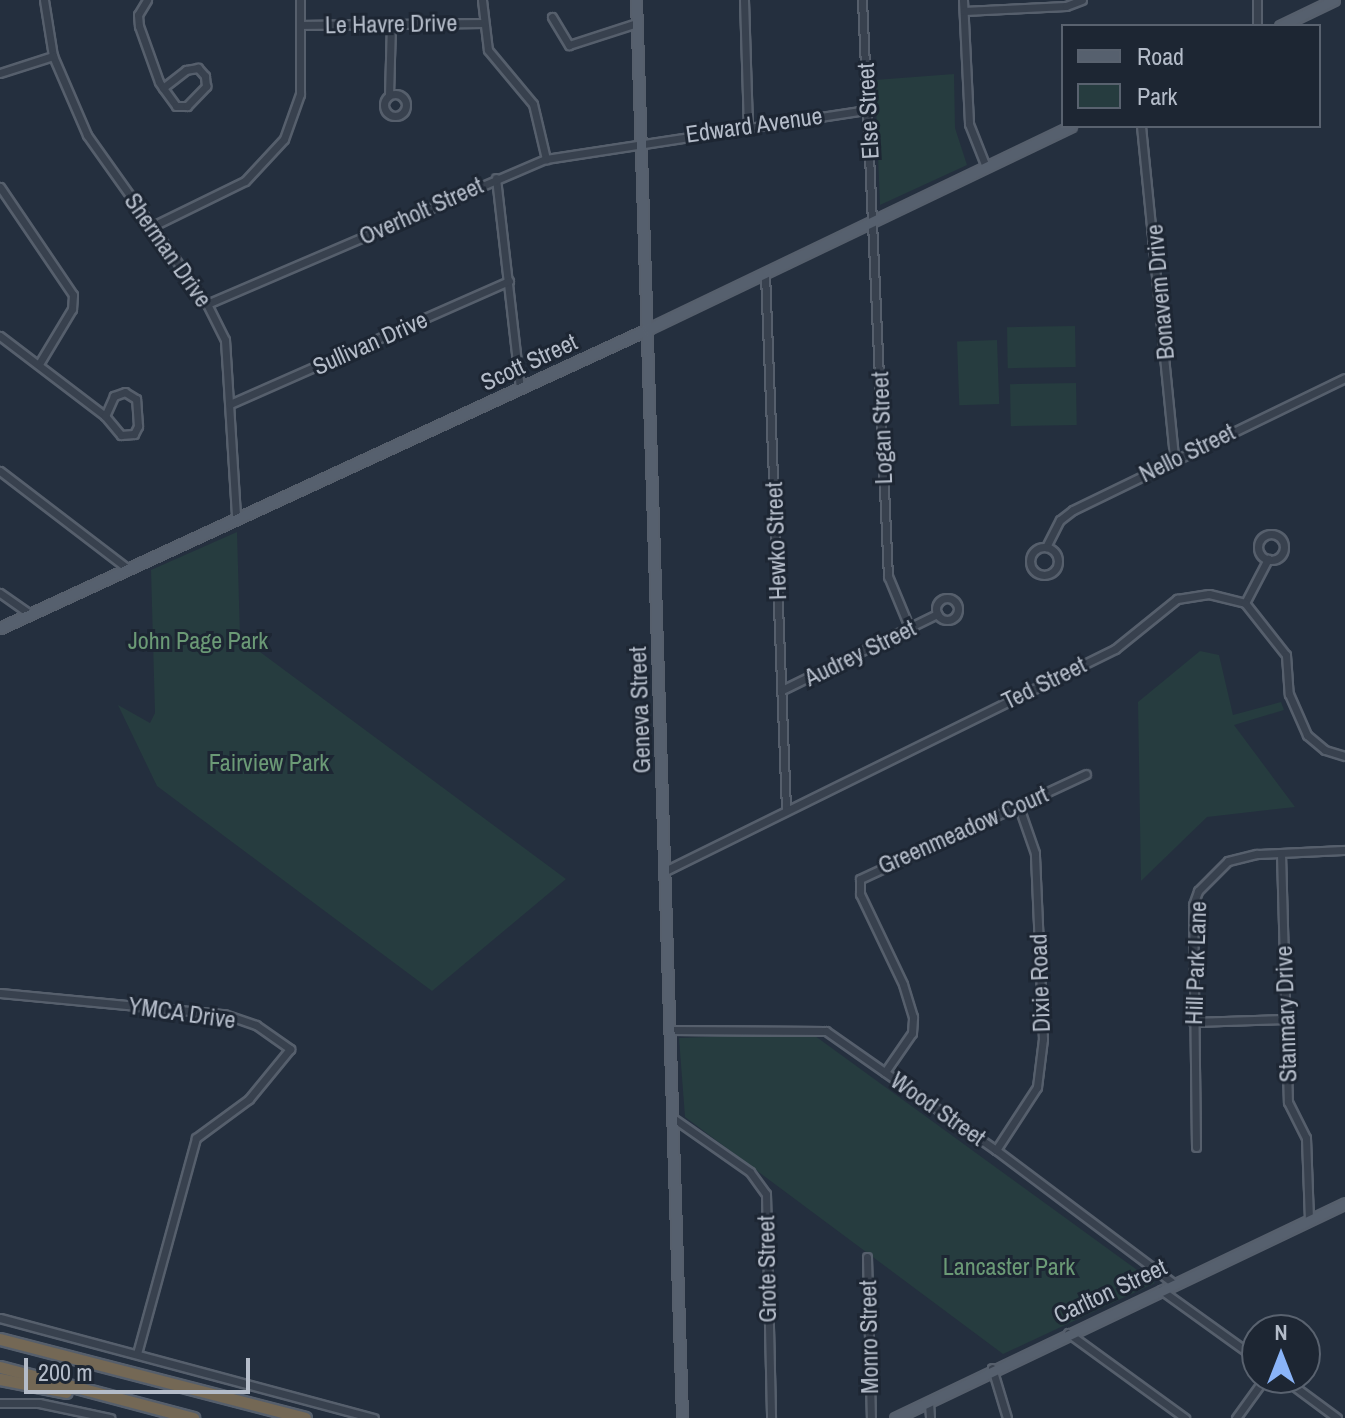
<!DOCTYPE html>
<style>
body{margin:0}
#map{position:relative;width:1345px;height:1418px;overflow:hidden;background:#242f3e;font-family:"Archivo Narrow",sans-serif}
div>[style]{position:absolute}
.green>*{inset:0;background:#263c3f;transform-origin:0 0}
.roads{filter:drop-shadow(2px 0 #565f6c) drop-shadow(-2px 0 #565f6c) drop-shadow(0 2px #565f6c) drop-shadow(0 -2px #565f6c)}
.minor>*{height:7px;margin:-3.5px;padding:0 3.5px;transform-origin:3.5px;border-radius:3.5px;background:#38414e}
.minor>.ring{margin:-3.5px;padding:0;box-sizing:content-box;background:none;border:7px solid #38414e;border-radius:50%}
.major>*{height:9px;margin:-4.5px;padding:0 4.5px;transform-origin:4.5px;border-radius:4.5px;background:#56606e}
.highway>*{height:11px;margin:-5.5px;padding:0 5.5px;transform-origin:5.5px;border-radius:5.5px;background:#746855}
span{translate:-50% -50%;white-space:nowrap;text-align:center;line-height:1.15;-webkit-text-stroke:6px #1d2633;paint-order:stroke}
.street-label{font-size:24px;color:#b4bcc9}
.park-label{font-size:24px;color:#6b9a76}
.legend{position:absolute;left:1061px;top:24px;width:260px;height:104px;box-sizing:border-box;background:#1d2633;border:2px solid #59626f;margin:0;padding:10px 14px;list-style:none;font-size:24px;color:#b4bcc9}
.legend li{display:flex;align-items:center;gap:16px;height:40px}
.legend b{width:40px;border:2px solid #59626f}
.north{position:absolute;left:1241px;top:1314px;width:80px;height:80px;box-sizing:border-box;background:#1d2633;border:2px solid #59626f;border-radius:50%;rotate:0deg;font-size:22px;font-weight:700;line-height:32px;text-align:center;color:#b4bcc9}
.north::after{content:'';display:block;margin:auto;width:28px;height:36px;background:#8ab4f8;clip-path:polygon(50% 0,100% 100%,50% 72%,0 100%)}
.scale{position:absolute;left:24px;top:1358px;width:226px;height:36px;box-sizing:border-box;border:4px solid #b4bcc9;border-top:0;padding-left:10px;font-size:24px;line-height:28px;white-space:nowrap;color:#b4bcc9;-webkit-text-stroke:6px #1d2633;paint-order:stroke}
</style>
<div id="map">
<div class="green">
<i style="clip-path:polygon(954px 74px,955px 128px,967px 165px,880px 205px,875px 80px)"></i>
<i style="left:1075px;top:326px;width:41px;height:68px;rotate:89deg"></i>
<i style="left:997px;top:340px;width:64px;height:40px;rotate:88deg"></i>
<i style="left:1076px;top:383px;width:42px;height:66px;rotate:89deg"></i>
<i style="clip-path:polygon(237px 532px,240px 637px,566px 879px,432px 991px,157px 786px,118px 705px,150px 723px,155px 713px,151px 570px)"></i>
<i style="clip-path:polygon(1200px 651px,1219px 655px,1233px 715px,1281px 702px,1284px 710px,1234px 725px,1295px 807px,1207px 817px,1141px 881px,1138px 702px)"></i>
<i style="clip-path:polygon(811px 1033px,1155px 1283px,1003px 1354px,685px 1117px,679px 1038px)"></i>
</div>
<div class="roads">
<div class="minor">
<i style="left:44px;top:0;width:57px;rotate:80.9deg"></i>
<i style="left:53px;top:56px;width:86px;rotate:66.7deg"></i>
<i style="left:87px;top:135px;width:207px;rotate:54.6deg"></i>
<i style="left:207px;top:304px;width:40px;rotate:63.4deg"></i>
<i style="left:225px;top:340px;width:177px;rotate:86.4deg"></i>
<i style="left:147px;top:0;width:17px;rotate:121deg"></i>
<i style="left:138px;top:15px;width:11px;rotate:85deg"></i>
<i style="left:139px;top:26px;width:59px;rotate:70.3deg"></i>
<i style="left:159px;top:82px;width:7px;rotate:56deg"></i>
<i style="left:163px;top:88px;width:22px;rotate:54deg"></i>
<i style="left:176px;top:106px;width:11px"></i>
<i style="left:187px;top:106px;width:28px;rotate:-46deg"></i>
<i style="left:206px;top:86px;width:10px;rotate:-96deg"></i>
<i style="left:205px;top:76px;width:11px;rotate:-131deg"></i>
<i style="left:198px;top:68px;width:12px;rotate:171deg"></i>
<i style="left:186px;top:70px;width:29px;rotate:142deg"></i>
<i style="left:482px;top:0;width:50px;rotate:83.2deg"></i>
<i style="left:488px;top:50px;width:70px;rotate:50.2deg"></i>
<i style="left:533px;top:104px;width:57px;rotate:76.7deg"></i>
<i style="left:744px;top:0;width:126px;rotate:88.2deg"></i>
<i style="left:862px;top:0;width:577px;rotate:87.42deg"></i>
<i style="left:888px;top:576px;width:57px;rotate:67.5deg"></i>
<i style="left:963px;top:0;width:124px;rotate:87.2deg"></i>
<i style="left:969px;top:124px;width:46px;rotate:68.4deg"></i>
<i style="left:1257px;top:0;width:26px;rotate:90deg"></i>
<i style="left:964px;top:11px;width:102px;rotate:-2.8deg"></i>
<i style="left:1066px;top:6px;width:17px;rotate:-21deg"></i>
<i style="left:552px;top:17px;width:33px;rotate:59deg"></i>
<i style="left:569px;top:45px;width:71px;rotate:-17.9deg"></i>
<i style="left:300px;top:25px;width:181px;rotate:-0.6deg"></i>
<i style="left:0;top:73px;width:56px;rotate:-17.8deg"></i>
<i class="ring" style="left:384px;top:94px;width:15px;height:15px"></i>
<i style="left:389px;top:95px;width:71px;rotate:-88.4deg"></i>
<i style="left:1141px;top:126px;width:335px;rotate:84.3deg"></i>
<i style="left:496px;top:178px;width:212px;rotate:83.5deg"></i>
<i style="left:0;top:187px;width:130px;rotate:55.9deg"></i>
<i style="left:73px;top:295px;width:14px;rotate:94deg"></i>
<i style="left:72px;top:309px;width:64px;rotate:121deg"></i>
<i style="left:153px;top:226px;width:102px;rotate:-26.1deg"></i>
<i style="left:245px;top:181px;width:57px;rotate:-47.1deg"></i>
<i style="left:284px;top:139px;width:48px;rotate:-70.4deg"></i>
<i style="left:300px;top:94px;width:94px;rotate:-90deg"></i>
<i style="left:765px;top:274px;width:535px;rotate:87.75deg"></i>
<i style="left:207px;top:304px;width:369px;rotate:-23.2deg"></i>
<i style="left:546px;top:159px;width:326px;rotate:-8.7deg"></i>
<i style="left:0;top:336px;width:132px;rotate:37.3deg"></i>
<i style="left:105px;top:416px;width:25px;rotate:50deg"></i>
<i style="left:121px;top:435px;width:13px;rotate:-4deg"></i>
<i style="left:134px;top:434px;width:9px;rotate:-63deg"></i>
<i style="left:138px;top:426px;width:27px;rotate:-94deg"></i>
<i style="left:136px;top:399px;width:13px;rotate:-148deg"></i>
<i style="left:125px;top:392px;width:12px;rotate:160deg"></i>
<i style="left:114px;top:396px;width:22px;rotate:114deg"></i>
<i style="left:230px;top:404px;width:305px;rotate:-23.8deg"></i>
<i style="left:0;top:471px;width:160px;rotate:37.4deg"></i>
<i class="ring" style="left:1258px;top:534px;width:19px;height:19px"></i>
<i style="left:1046px;top:547px;width:30px;rotate:-63deg"></i>
<i style="left:1060px;top:520px;width:16px;rotate:-38deg"></i>
<i style="left:1073px;top:510px;width:302px;rotate:-25.9deg"></i>
<i class="ring" style="left:1030px;top:547px;width:21px;height:21px"></i>
<i style="left:0;top:593px;width:35px;rotate:35deg"></i>
<i class="ring" style="left:936px;top:598px;width:15px;height:15px"></i>
<i style="left:1245px;top:603px;width:50px;rotate:-62.4deg"></i>
<i style="left:782px;top:690px;width:173px;rotate:-26.1deg"></i>
<i style="left:1281px;top:854px;width:248px;rotate:88.4deg"></i>
<i style="left:1288px;top:1102px;width:40px;rotate:63.4deg"></i>
<i style="left:1306px;top:1138px;width:81px;rotate:87.9deg"></i>
<i style="left:665px;top:871px;width:502px;rotate:-26.26deg"></i>
<i style="left:1115px;top:649px;width:80px;rotate:-38.9deg"></i>
<i style="left:1177px;top:599px;width:32px;rotate:-9deg"></i>
<i style="left:1209px;top:594px;width:37px;rotate:14deg"></i>
<i style="left:1245px;top:603px;width:66px;rotate:51.7deg"></i>
<i style="left:1286px;top:655px;width:39px;rotate:86deg"></i>
<i style="left:1289px;top:694px;width:45px;rotate:66.3deg"></i>
<i style="left:1307px;top:735px;width:23px;rotate:40deg"></i>
<i style="left:1325px;top:750px;width:21px;rotate:17deg"></i>
<i style="left:0;top:993px;width:225px;rotate:5.4deg"></i>
<i style="left:224px;top:1014px;width:34px;rotate:19deg"></i>
<i style="left:256px;top:1025px;width:42px;rotate:35.2deg"></i>
<i style="left:290px;top:1049px;width:65px;rotate:129.4deg"></i>
<i style="left:249px;top:1099px;width:66px;rotate:143.7deg"></i>
<i style="left:196px;top:1138px;width:224px;rotate:105.3deg"></i>
<i style="left:1193px;top:1022px;width:92px;rotate:-1.9deg"></i>
<i style="left:670px;top:1030px;width:156px;rotate:0.4deg"></i>
<i style="left:826px;top:1031px;width:208px;rotate:35deg"></i>
<i style="left:996px;top:1150px;width:221px;rotate:36.9deg"></i>
<i style="left:885px;top:1072px;width:47px;rotate:-55.3deg"></i>
<i style="left:912px;top:1033px;width:16px;rotate:-86deg"></i>
<i style="left:913px;top:1017px;width:34px;rotate:-107deg"></i>
<i style="left:903px;top:984px;width:100px;rotate:-115.5deg"></i>
<i style="left:860px;top:894px;width:15px;rotate:-90deg"></i>
<i style="left:860px;top:879px;width:249px;rotate:-24.9deg"></i>
<i style="left:673px;top:1118px;width:94px;rotate:35deg"></i>
<i style="left:750px;top:1172px;width:27px;rotate:54deg"></i>
<i style="left:766px;top:1194px;width:224px;rotate:88.7deg"></i>
<i style="left:1196px;top:1147px;width:242px;rotate:-90.7deg"></i>
<i style="left:1193px;top:905px;width:15px;rotate:-70deg"></i>
<i style="left:1198px;top:891px;width:42px;rotate:-45deg"></i>
<i style="left:1228px;top:861px;width:30px;rotate:-14deg"></i>
<i style="left:1257px;top:854px;width:88px;rotate:-2.6deg"></i>
<i style="left:996px;top:1150px;width:75px;rotate:-56.9deg"></i>
<i style="left:1037px;top:1087px;width:48px;rotate:-82.9deg"></i>
<i style="left:1043px;top:1039px;width:186px;rotate:-92.5deg"></i>
<i style="left:1035px;top:853px;width:49px;rotate:-109.2deg"></i>
<i style="left:867px;top:1257px;width:161px;rotate:88.6deg"></i>
<i style="left:1161px;top:1290px;width:118px;rotate:35.7deg"></i>
<i style="left:0;top:1318px;width:387px;rotate:15deg"></i>
<i style="left:1068px;top:1333px;width:145px;rotate:36deg"></i>
<i style="left:992px;top:1368px;width:52px;rotate:73.3deg"></i>
<i style="left:1283px;top:1378px;width:67px;rotate:36.5deg"></i>
<i style="left:0;top:1403px;width:39px"></i>
<i style="left:39px;top:1403px;width:73px;rotate:11.9deg"></i>
<i style="left:929px;top:1403px;width:15px;rotate:86deg"></i>
<i style="left:1236px;top:1418px;width:49px;rotate:-54.1deg"></i>
</div>
<div class="major">
<i style="left:636px;top:0;width:1419px;rotate:88.14deg"></i>
<i style="left:1280px;top:26px;width:60px;rotate:-25.7deg"></i>
<i style="left:0;top:628px;width:714px;rotate:-24.77deg"></i>
<i style="left:648px;top:329px;width:469px;rotate:-25.6deg"></i>
<i style="left:895px;top:1418px;width:499px;rotate:-25.5deg"></i>
</div>
<div class="highway">
<i style="left:0;top:1339px;width:315px;rotate:14.5deg"></i>
<i style="left:0;top:1367px;width:200px;rotate:14.8deg"></i>
<i style="left:0;top:1379px;width:67px;rotate:11.1deg"></i>
</div>
</div>
<div class="street-label">
<span style="left:391px;top:24px;rotate:-1deg">Le Havre Drive</span>
<span style="left:868px;top:111px;rotate:-93deg">Else Street</span>
<span style="left:754px;top:125px;rotate:-8deg">Edward Avenue</span>
<span style="left:421px;top:211px;rotate:-24deg">Overholt Street</span>
<span style="left:168px;top:250px;rotate:55deg">Sherman Drive</span>
<span style="left:1160px;top:292px;rotate:-95deg">Bonavem Drive</span>
<span style="left:370px;top:343px;rotate:-24deg">Sullivan Drive</span>
<span style="left:529px;top:362px;rotate:-25deg">Scott Street</span>
<span style="left:882px;top:428px;rotate:-92deg">Logan Street</span>
<span style="left:1187px;top:453px;rotate:-26deg">Nello Street</span>
<span style="left:776px;top:541px;rotate:-92deg">Hewko Street</span>
<span style="left:860px;top:653px;rotate:-26deg">Audrey Street</span>
<span style="left:1044px;top:683px;rotate:-26deg">Ted Street</span>
<span style="left:640px;top:710px;rotate:-92deg">Geneva Street</span>
<span style="left:963px;top:830px;rotate:-24deg">Greenmeadow Court</span>
<span style="left:1196px;top:963px;rotate:-88deg">Hill Park Lane</span>
<span style="left:1040px;top:983px;rotate:-92deg">Dixie Road</span>
<span style="left:182px;top:1013px;rotate:8deg">YMCA Drive</span>
<span style="left:1286px;top:1014px;rotate:-92deg">Stanmary Drive</span>
<span style="left:938px;top:1109px;rotate:35deg">Wood Street</span>
<span style="left:767px;top:1269px;rotate:-91deg">Grote Street</span>
<span style="left:1110px;top:1291px;rotate:-25deg">Carlton Street</span>
<span style="left:869px;top:1337px;rotate:-91deg">Monro Street</span>
</div>
<div class="park-label">
<span style="left:198px;top:641px">John Page Park</span>
<span style="left:269px;top:763px">Fairview Park</span>
<span style="left:1009px;top:1267px">Lancaster Park</span>
</div>
<ul class="legend">
<li><b style="height:10px;background:#56606e"></b>Road</li>
<li><b style="height:22px;background:#263c3f"></b>Park</li>
</ul>
<div class="north">N</div>
<div class="scale">200 m</div>
</div>
